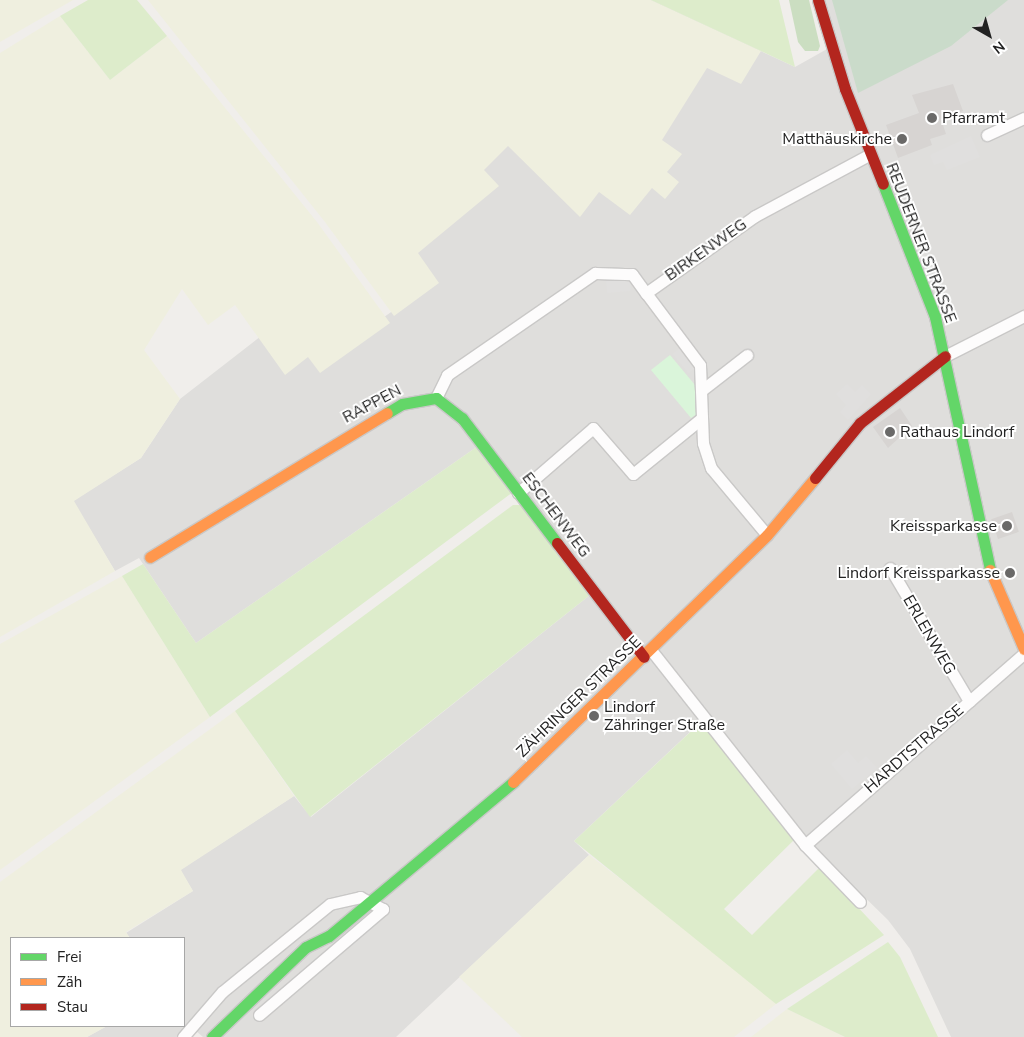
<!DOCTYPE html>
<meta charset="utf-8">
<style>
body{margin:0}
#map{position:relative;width:1024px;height:1037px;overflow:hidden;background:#f0eeeb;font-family:"Nunito Sans",sans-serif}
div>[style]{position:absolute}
.residential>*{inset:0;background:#dfdedc}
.farmland>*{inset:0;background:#efefdf}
.grass>*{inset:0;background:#ddeccb}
.forest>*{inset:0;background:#cbdec1}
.cemetery>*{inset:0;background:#cadbca}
.park>*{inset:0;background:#daf5da}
.parking>*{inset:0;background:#e0dfde;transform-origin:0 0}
.building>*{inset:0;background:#d7d4d2;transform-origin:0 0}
.roads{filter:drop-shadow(1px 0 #c9c8c7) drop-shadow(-1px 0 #c9c8c7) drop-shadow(0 1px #c9c8c7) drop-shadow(0 -1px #c9c8c7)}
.street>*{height:11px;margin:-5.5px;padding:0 5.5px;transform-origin:5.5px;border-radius:5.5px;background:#fdfcfc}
.fast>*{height:11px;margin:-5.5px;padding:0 5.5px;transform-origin:5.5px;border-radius:5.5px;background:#63d668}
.slow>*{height:11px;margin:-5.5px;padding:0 5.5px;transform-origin:5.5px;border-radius:5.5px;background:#ff974d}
.jam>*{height:11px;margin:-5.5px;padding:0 5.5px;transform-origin:5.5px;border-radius:5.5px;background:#b3261e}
.dots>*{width:14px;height:14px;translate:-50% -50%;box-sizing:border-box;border:2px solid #fff;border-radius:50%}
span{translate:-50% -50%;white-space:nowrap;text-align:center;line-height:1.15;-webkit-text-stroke:4px #fff;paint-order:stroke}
.poi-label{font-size:16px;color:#222}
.left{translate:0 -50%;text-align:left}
.right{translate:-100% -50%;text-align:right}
.street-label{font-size:16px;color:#222}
.legend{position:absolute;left:10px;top:937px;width:175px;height:90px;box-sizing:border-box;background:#fff;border:1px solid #a7a7a7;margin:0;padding:6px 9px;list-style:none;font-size:15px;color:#222}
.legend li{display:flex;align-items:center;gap:10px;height:25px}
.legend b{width:25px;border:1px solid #a7a7a7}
.north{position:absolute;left:964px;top:10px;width:50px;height:50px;-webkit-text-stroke:4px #fff;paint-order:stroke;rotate:142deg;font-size:14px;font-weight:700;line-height:20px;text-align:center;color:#222}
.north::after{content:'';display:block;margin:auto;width:18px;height:22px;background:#222;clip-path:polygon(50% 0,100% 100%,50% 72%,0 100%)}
</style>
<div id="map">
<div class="residential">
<i style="clip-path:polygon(651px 0,795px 67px,836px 44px,825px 0,1024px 0,1024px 1037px,951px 1037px,910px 949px,888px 920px,803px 837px,707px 716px,574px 841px,589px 855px,396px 1037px,203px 1037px,196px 1031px,191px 1037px,87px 1037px,107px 1026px,184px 1026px,184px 938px,130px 938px,126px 933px,193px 891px,180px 870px,294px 796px,311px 817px,590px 595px,478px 446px,196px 643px,139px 558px,115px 571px,73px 501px,141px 458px,180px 399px,319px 291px,353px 339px,435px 281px,408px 242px)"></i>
</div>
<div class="farmland">
<i style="clip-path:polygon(0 0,73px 0,0 42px)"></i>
<i style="clip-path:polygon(148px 0,651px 0,761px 51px,741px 84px,707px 68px,662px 140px,682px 154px,667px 172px,679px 182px,665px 199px,652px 188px,630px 215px,599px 192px,580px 217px,508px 146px,484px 170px,499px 186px,418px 253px,439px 283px,394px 316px,325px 222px)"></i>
<i style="clip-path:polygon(60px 16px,110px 80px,167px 36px,317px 222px,390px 323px,320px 373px,308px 357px,285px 375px,235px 305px,208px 325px,182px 289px,144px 350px,180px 399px,141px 458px,74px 501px,115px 571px,0 637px,0 53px)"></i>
<i style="clip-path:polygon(122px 576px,210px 717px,0 870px,0 644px)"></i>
<i style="clip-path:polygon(235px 711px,294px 796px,181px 870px,193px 891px,126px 932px,130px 938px,11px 938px,11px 1026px,107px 1026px,87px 1037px,0 1037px,0 882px)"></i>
<i style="clip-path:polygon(589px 855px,700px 940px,776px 1004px,734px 1037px,522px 1037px,459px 977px)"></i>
<i style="clip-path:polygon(787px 1009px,845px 1037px,751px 1037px)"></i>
</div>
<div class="grass">
<i style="clip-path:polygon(88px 0,137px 0,167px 36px,110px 80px,60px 16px)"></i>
<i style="clip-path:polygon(651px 0,779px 0,795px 67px,761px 51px)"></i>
<i style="clip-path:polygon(478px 446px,513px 492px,210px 717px,122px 576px,143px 564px,196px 643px)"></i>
<i style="clip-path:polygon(513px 505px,522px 505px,590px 595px,310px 817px,235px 711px)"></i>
<i style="clip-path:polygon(701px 722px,795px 839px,724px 909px,752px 935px,820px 867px,884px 935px,776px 1004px,574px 841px)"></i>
<i style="clip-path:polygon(888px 942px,900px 957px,938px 1037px,845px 1037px,787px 1009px)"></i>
</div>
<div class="forest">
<i style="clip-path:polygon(789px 0,809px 0,820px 46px,818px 51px,805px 51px,798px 42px)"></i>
</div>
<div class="cemetery">
<i style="clip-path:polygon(832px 0,1008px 0,951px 46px,858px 93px)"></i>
</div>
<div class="park">
<i style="clip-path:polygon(670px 355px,695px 385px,697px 414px,691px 418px,651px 370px)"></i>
</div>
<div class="parking">
<i style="clip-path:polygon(971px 136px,980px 157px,947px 170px,943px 162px,934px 165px,930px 155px)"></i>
<i style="left:630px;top:279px;width:12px;height:24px;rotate:85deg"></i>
<i style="left:681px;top:347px;width:25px;height:11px;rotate:50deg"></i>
<i style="clip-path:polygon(847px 384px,855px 392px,862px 385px,871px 394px,848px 420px,840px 412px,846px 405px,836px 394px)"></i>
<i style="clip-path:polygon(847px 750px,858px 763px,866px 756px,877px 768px,852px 789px,831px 764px)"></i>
</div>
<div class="building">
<i style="clip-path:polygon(953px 84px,963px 111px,941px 119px,946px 134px,930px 139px,932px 145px,898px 158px,886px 125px,919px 113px,912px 95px)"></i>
<i style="clip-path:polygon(900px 408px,912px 426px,888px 448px,873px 427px)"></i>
<i style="left:1012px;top:512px;width:21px;height:22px;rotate:71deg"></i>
</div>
<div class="roads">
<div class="street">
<i style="left:987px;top:135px;width:41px;rotate:-24.7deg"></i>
<i style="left:945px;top:356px;width:89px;rotate:-26.9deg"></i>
<i style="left:702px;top:390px;width:57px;rotate:-37.9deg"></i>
<i style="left:436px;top:398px;width:25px;rotate:-64deg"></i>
<i style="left:447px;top:375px;width:180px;rotate:-34.6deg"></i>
<i style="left:595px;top:273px;width:37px;rotate:2deg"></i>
<i style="left:632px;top:274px;width:24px;rotate:54deg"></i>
<i style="left:518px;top:493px;width:99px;rotate:-40.9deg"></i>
<i style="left:593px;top:428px;width:61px;rotate:49deg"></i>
<i style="left:633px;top:474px;width:89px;rotate:-39.1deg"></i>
<i style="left:767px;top:535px;width:87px;rotate:-129.9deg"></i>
<i style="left:711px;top:468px;width:26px;rotate:-108deg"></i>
<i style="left:703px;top:443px;width:78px;rotate:-92.2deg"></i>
<i style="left:700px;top:365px;width:90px;rotate:-126.9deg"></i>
<i style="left:646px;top:293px;width:133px;rotate:-35.2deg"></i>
<i style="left:755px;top:216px;width:129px;rotate:-28.2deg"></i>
<i style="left:890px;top:568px;width:155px;rotate:59.3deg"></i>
<i style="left:651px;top:650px;width:248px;rotate:51.7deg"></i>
<i style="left:805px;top:845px;width:79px;rotate:46deg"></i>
<i style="left:805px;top:845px;width:291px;rotate:-41.2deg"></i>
<i style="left:183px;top:1037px;width:60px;rotate:-49.1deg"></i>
<i style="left:222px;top:992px;width:139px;rotate:-39.2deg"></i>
<i style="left:330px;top:904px;width:31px;rotate:-13deg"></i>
<i style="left:360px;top:897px;width:26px;rotate:28deg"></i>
<i style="left:383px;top:909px;width:163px;rotate:139.5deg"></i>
</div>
<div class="fast">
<i style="left:883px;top:184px;width:143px;rotate:68.6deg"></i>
<i style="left:935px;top:317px;width:259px;rotate:77.7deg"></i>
<i style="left:387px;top:413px;width:17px;rotate:-31deg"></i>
<i style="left:402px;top:404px;width:35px;rotate:-10deg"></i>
<i style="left:436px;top:398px;width:33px;rotate:38deg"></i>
<i style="left:462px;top:418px;width:157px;rotate:52.8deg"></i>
<i style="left:212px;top:1037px;width:130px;rotate:-43.8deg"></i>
<i style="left:306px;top:947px;width:25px;rotate:-26deg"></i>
<i style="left:329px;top:936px;width:240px;rotate:-39.9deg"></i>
</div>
<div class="slow">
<i style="left:150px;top:557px;width:277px;rotate:-31.3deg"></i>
<i style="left:990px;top:570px;width:86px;rotate:66.7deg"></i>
<i style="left:513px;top:782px;width:354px;rotate:-44.2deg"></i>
<i style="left:767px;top:535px;width:75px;rotate:-49.9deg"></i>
</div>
<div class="jam">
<i style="left:818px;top:0;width:93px;rotate:73.1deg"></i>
<i style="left:845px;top:89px;width:102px;rotate:68.2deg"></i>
<i style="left:815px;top:478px;width:71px;rotate:-50.7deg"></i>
<i style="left:860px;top:423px;width:108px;rotate:-38.2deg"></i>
<i style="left:557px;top:543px;width:143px;rotate:52.7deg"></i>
</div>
</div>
<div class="dots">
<i style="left:932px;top:118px;background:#6a6968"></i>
<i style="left:902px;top:139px;background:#6a6968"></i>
<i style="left:890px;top:432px;background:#6a6968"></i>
<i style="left:1007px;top:526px;background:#6a6968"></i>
<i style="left:1010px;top:573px;background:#6a6968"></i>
<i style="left:594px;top:716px;background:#6a6968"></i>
</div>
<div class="poi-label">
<span class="left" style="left:942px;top:118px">Pfarramt</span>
<span class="right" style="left:892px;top:139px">Matthäuskirche</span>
<span class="left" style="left:900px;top:432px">Rathaus Lindorf</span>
<span class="right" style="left:997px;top:526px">Kreissparkasse</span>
<span class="right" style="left:1000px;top:573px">Lindorf Kreissparkasse</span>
<span class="left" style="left:604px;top:716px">Lindorf<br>Zähringer Straße</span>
</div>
<div class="street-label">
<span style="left:921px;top:243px;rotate:69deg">REUDERNER STRASSE</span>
<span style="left:706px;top:250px;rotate:-35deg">BIRKENWEG</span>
<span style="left:372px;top:404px;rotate:-28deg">RAPPEN</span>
<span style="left:556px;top:515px;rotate:53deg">ESCHENWEG</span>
<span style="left:929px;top:635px;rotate:60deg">ERLENWEG</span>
<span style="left:579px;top:697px;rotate:-44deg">ZÄHRINGER STRASSE</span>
<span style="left:914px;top:749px;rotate:-41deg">HARDTSTRASSE</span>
</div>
<ul class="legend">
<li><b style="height:6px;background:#63d668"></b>Frei</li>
<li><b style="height:6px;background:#ff974d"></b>Zäh</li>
<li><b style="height:6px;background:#b3261e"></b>Stau</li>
</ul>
<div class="north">N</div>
</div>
